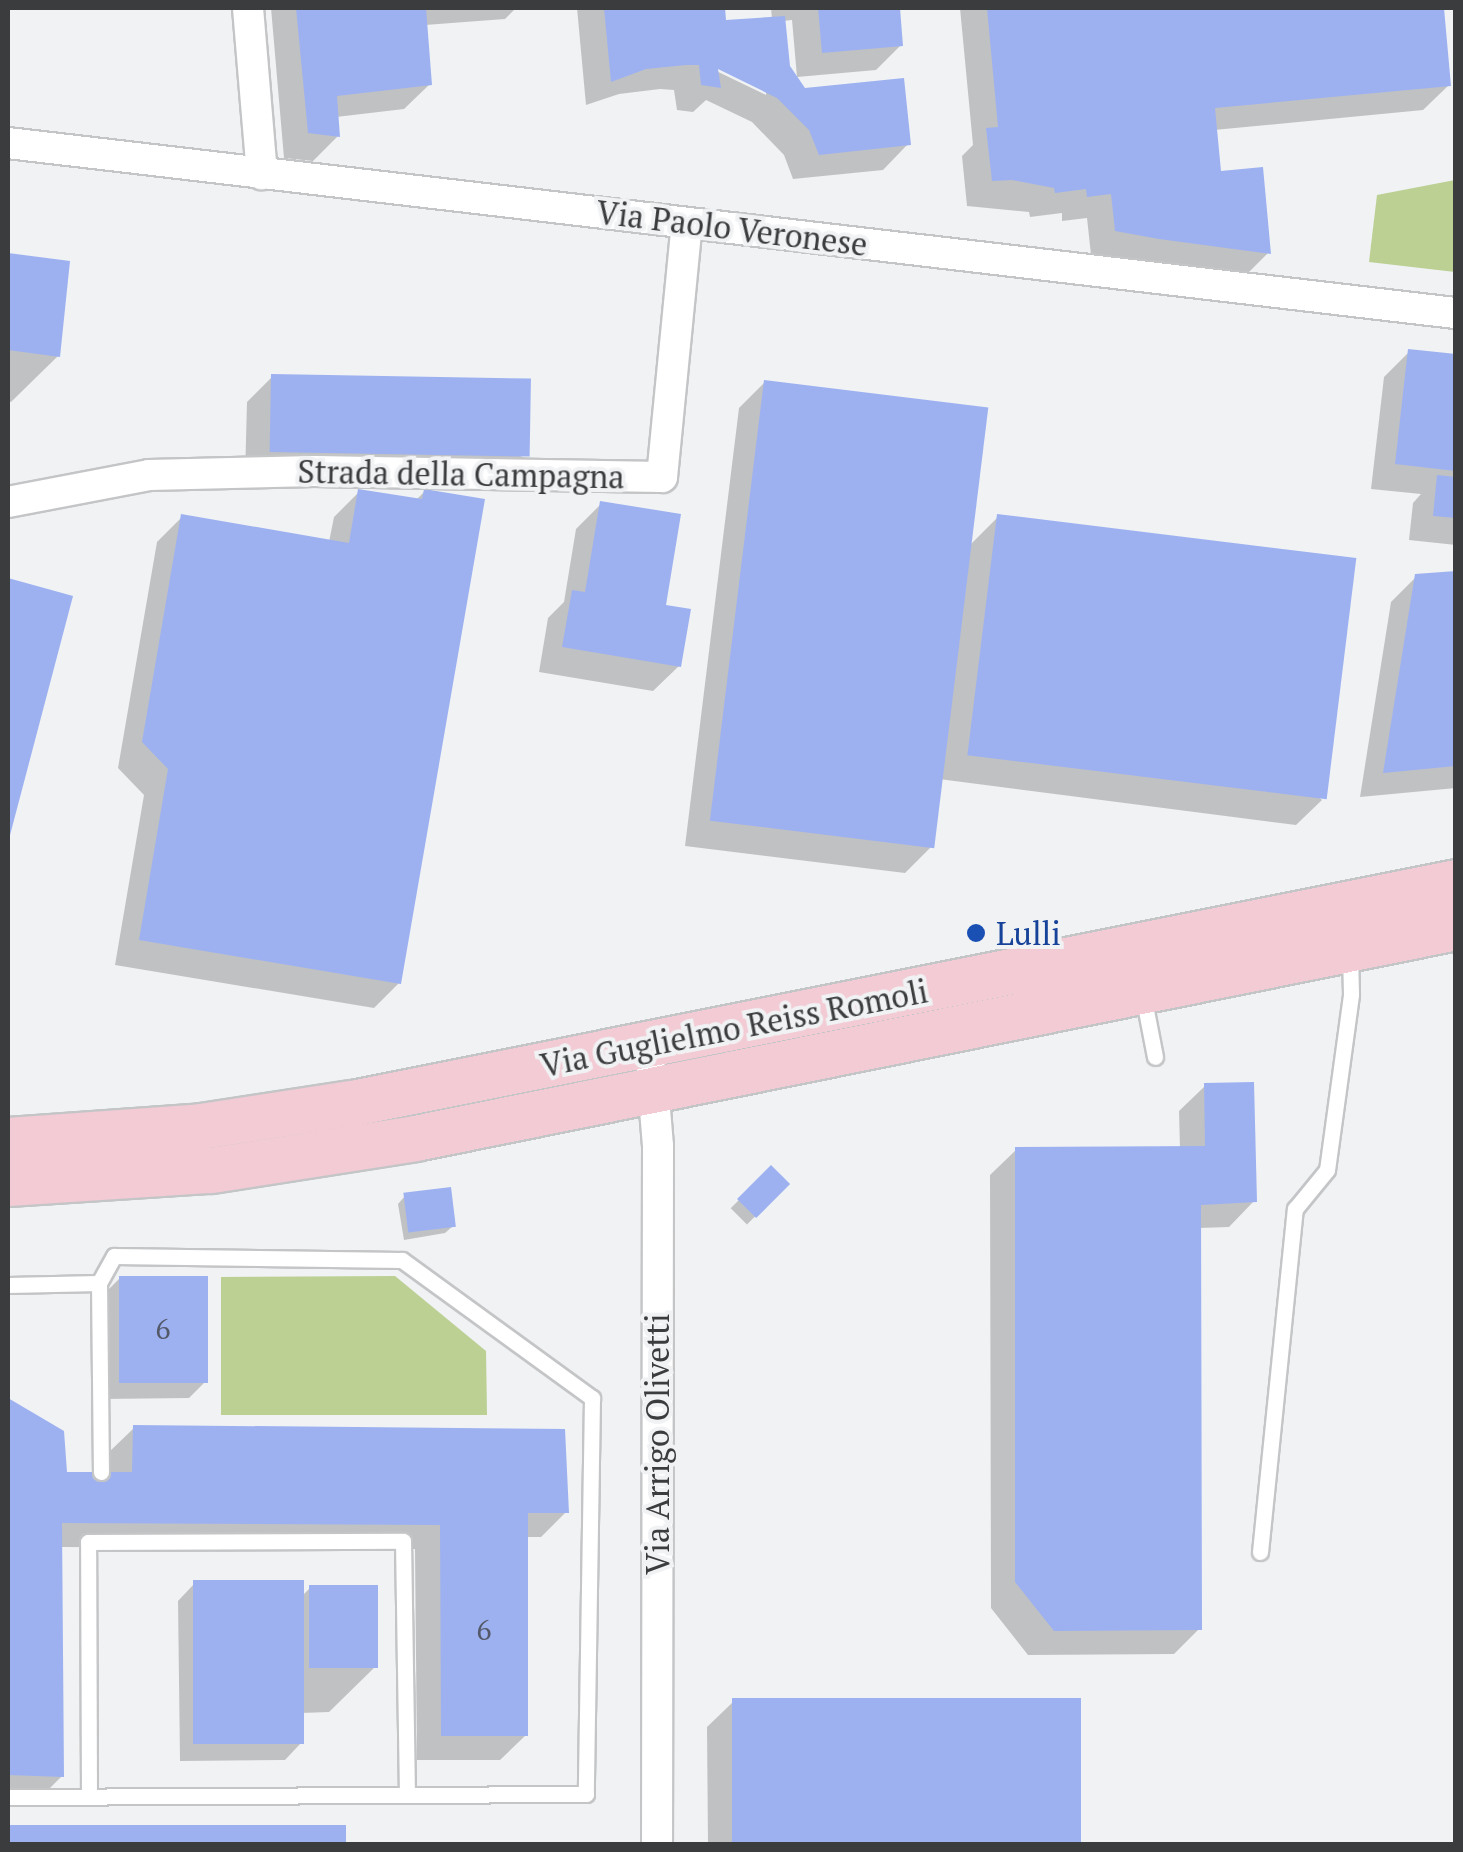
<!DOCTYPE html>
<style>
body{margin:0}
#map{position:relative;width:1463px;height:1852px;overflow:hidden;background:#f0f2f4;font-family:"PT Serif",serif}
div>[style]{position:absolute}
.green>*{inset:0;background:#bcd094}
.shadow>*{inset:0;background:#0003;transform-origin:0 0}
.building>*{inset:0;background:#9db1f1;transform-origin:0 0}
.roads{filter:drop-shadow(2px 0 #c4c5c7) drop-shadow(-2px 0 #c4c5c7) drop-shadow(0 2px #c4c5c7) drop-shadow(0 -2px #c4c5c7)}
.lane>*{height:15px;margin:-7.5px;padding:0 7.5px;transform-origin:7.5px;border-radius:7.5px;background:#fff}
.street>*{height:30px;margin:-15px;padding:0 15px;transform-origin:15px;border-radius:15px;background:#fff}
.secondary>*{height:45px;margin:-22.5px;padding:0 22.5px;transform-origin:22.5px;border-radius:22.5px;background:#f3cbd4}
.dots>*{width:28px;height:28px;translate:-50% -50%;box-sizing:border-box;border:5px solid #f0f2f4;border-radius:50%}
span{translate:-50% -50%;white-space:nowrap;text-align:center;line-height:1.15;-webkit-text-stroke:8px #f0f2f4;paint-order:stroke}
.number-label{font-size:28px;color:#54596a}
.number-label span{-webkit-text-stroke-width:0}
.street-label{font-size:32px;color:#3b3c3d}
.transit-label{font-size:32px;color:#164399}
.left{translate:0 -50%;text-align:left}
.frame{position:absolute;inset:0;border:10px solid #3b3c3d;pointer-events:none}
</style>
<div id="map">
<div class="green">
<i style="clip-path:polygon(1455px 180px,1455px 272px,1369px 262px,1377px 195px)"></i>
<i style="clip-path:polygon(395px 1276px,486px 1351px,487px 1415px,221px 1415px,221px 1277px)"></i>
</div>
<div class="shadow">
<i style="clip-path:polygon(271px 8px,516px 8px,505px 19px,425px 25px,430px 84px,404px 109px,336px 117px,338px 136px,313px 161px,284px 158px)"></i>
<i style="clip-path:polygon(evenodd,577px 8px,723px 8px,724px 23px,772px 19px,771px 8px,897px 8px,901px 45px,876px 70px,797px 77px,792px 20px,783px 21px,788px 67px,804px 90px,908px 144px,883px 170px,793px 179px,784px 155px,752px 122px,706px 100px,693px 112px,677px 110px,674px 90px,660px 89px,619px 94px,586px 105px,577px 8px,708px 61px,766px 89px,766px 95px,706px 66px,708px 61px)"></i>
<i style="clip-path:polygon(960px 8px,1441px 8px,1449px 85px,1423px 110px,1214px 130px,1218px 174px,1268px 253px,1243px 278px,1091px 255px,1087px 218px,1062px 221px,1062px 213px,1030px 217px,1029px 212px,967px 206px,962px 156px,973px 145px)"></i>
<i style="clip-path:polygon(8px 256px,67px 263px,58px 356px,11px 402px,8px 401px)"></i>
<i style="clip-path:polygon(1409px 352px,1456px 357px,1456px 545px,1409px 540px,1413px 503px,1421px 494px,1371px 489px,1384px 377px)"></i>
<i style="clip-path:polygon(272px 377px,526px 458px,501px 484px,245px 477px,247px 402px)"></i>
<i style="clip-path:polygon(764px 383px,968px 547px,998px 517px,1322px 800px,1296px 825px,939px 779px,931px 847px,905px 873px,685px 846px,739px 408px)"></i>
<i style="clip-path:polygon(425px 491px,399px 983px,374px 1008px,115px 965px,144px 795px,118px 768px,157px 542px,182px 517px,329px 542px,334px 517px,359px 492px,415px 501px)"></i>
<i style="clip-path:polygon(601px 504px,663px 607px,679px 666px,653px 691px,539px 672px,548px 618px,564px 602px,576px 529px)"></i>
<i style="clip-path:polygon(1456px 573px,1456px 788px,1360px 797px,1391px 602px,1416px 577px)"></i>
<i style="clip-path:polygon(8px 581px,70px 597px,8px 834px)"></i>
<i style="clip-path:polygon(1205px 1086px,1254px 1201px,1229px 1227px,1199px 1228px,1199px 1629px,1174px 1654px,1028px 1655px,991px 1608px,990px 1175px,1016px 1150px,1180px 1149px,1179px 1111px)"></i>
<i style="left:771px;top:1168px;width:23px;height:57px;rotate:45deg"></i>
<i style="clip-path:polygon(405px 1196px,453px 1226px,445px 1233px,404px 1240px,398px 1204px)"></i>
<i style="clip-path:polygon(120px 1278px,206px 1381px,189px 1398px,103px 1399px,103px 1295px)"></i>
<i style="clip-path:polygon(8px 1401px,62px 1433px,65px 1474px,108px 1475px,108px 1453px,134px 1428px,566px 1512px,541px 1537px,526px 1537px,526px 1735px,500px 1760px,417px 1760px,415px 1549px,60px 1547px,62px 1776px,37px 1801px,8px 1800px)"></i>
<i style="clip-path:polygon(194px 1584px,301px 1597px,310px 1588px,376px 1666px,329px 1712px,301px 1713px,301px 1743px,285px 1760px,180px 1761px,178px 1601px)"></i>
<i style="clip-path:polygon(1078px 1701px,1079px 1844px,708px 1844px,707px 1727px,733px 1702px)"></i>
<i style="left:8px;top:1828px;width:335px;height:16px"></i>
</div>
<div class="building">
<i style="clip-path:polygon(296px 8px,426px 8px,432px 85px,337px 96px,340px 137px,308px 133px)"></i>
<i style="clip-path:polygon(604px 8px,725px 8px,726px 20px,785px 16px,790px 66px,805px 88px,904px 78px,911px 145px,819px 155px,809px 130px,777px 98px,718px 69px,721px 88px,701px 85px,699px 65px,686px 65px,646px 69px,611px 82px)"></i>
<i style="clip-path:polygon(818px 8px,900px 8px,903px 46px,822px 53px)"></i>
<i style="clip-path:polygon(987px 8px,1444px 8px,1451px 86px,1215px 108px,1221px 171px,1263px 167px,1271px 254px,1159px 239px,1115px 231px,1111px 194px,1087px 197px,1086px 189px,1055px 193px,1054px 188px,1012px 180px,992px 181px,986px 128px,998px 127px)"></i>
<i style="clip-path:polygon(8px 253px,70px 261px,60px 357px,8px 350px)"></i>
<i style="clip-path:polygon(1408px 349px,1456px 354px,1456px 471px,1395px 464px)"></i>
<i style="left:271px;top:374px;width:260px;height:78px;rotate:1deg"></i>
<i style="left:764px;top:380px;width:226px;height:444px;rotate:7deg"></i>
<i style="clip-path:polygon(1437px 475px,1456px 477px,1456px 518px,1433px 516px)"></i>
<i style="clip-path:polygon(358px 489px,422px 499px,424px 489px,485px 499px,401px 984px,139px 940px,168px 769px,142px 742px,181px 514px,349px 543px)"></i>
<i style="clip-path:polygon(600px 501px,681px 514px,666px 605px,691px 609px,681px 667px,562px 647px,572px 590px,585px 592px)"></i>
<i style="left:997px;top:514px;width:362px;height:243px;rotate:7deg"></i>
<i style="clip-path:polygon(1456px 571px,1456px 766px,1383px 773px,1415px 574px)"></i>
<i style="clip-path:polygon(8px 578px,73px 596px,9px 839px,8px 839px)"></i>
<i style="clip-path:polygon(1254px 1082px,1257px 1202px,1201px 1205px,1202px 1630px,1054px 1631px,1015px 1582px,1015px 1147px,1205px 1146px,1204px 1083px)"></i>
<i style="left:771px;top:1165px;width:27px;height:48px;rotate:45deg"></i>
<i style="left:451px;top:1187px;width:40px;height:48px;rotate:83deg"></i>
<i style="left:119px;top:1276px;width:89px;height:107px"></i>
<i style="clip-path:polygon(8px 1398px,64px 1431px,67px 1472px,132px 1472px,133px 1425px,565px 1429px,569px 1513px,528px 1513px,528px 1736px,441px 1736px,440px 1525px,62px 1523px,64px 1777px,8px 1775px)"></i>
<i style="left:304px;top:1580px;width:164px;height:111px;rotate:90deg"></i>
<i style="left:309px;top:1585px;width:69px;height:83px"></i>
<i style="left:1081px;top:1698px;width:146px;height:349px;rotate:90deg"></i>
<i style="left:346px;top:1825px;width:19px;height:338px;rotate:90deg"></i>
</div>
<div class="roads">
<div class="lane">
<i style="left:1143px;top:995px;width:63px;rotate:79deg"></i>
<i style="left:99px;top:1283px;width:189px;rotate:89.4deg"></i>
<i style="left:8px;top:1285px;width:91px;rotate:-1.3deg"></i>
<i style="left:99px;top:1283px;width:31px;rotate:-61deg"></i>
<i style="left:114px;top:1256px;width:288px;rotate:0.8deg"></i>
<i style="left:402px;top:1260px;width:235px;rotate:36deg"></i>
<i style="left:592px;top:1398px;width:396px;rotate:90.9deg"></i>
<i style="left:586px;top:1794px;width:578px;rotate:179.7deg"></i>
<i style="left:1260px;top:1552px;width:345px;rotate:-84.2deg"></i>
<i style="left:1295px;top:1209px;width:50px;rotate:-50.6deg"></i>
<i style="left:1327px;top:1170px;width:178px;rotate:-82.2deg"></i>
<i style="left:1351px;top:994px;width:41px;rotate:-91.4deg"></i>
<i style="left:89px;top:1797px;width:255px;rotate:-90.2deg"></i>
<i style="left:88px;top:1542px;width:315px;rotate:-0.2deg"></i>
<i style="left:403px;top:1541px;width:254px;rotate:89.1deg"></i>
</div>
<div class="street">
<i style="left:248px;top:8px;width:167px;rotate:85.2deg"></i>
<i style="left:8px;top:143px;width:1458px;rotate:6.7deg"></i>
<i style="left:8px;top:502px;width:144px;rotate:-10.8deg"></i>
<i style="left:149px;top:475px;width:165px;rotate:-1.4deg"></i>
<i style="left:314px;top:471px;width:348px;rotate:1deg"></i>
<i style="left:662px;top:477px;width:255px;rotate:-84.4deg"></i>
<i style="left:652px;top:1073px;width:73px;rotate:85.3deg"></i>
<i style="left:658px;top:1146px;width:698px;rotate:90.08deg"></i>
</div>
<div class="secondary">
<i style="left:8px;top:1140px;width:194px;rotate:-4.1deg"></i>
<i style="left:201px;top:1126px;width:153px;rotate:-8.7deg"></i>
<i style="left:352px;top:1103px;width:1126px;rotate:-11.32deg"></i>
<i style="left:8px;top:1183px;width:203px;rotate:-3.7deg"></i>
<i style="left:211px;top:1170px;width:206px;rotate:-8.9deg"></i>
<i style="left:415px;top:1138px;width:1062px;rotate:-11.46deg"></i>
</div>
</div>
<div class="dots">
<i style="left:976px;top:933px;background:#1a4fb4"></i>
</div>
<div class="number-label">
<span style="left:163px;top:1329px">6</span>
<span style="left:484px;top:1630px">6</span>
</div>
<div class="street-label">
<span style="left:732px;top:228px;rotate:7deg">Via Paolo Veronese</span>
<span style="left:461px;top:474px;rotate:1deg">Strada della Campagna</span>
<span style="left:734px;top:1028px;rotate:-11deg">Via Guglielmo Reiss Romoli</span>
<span style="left:657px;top:1444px;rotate:-90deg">Via Arrigo Olivetti</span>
</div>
<div class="transit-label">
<span class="left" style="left:996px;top:933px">Lulli</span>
</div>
<div class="frame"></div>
</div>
